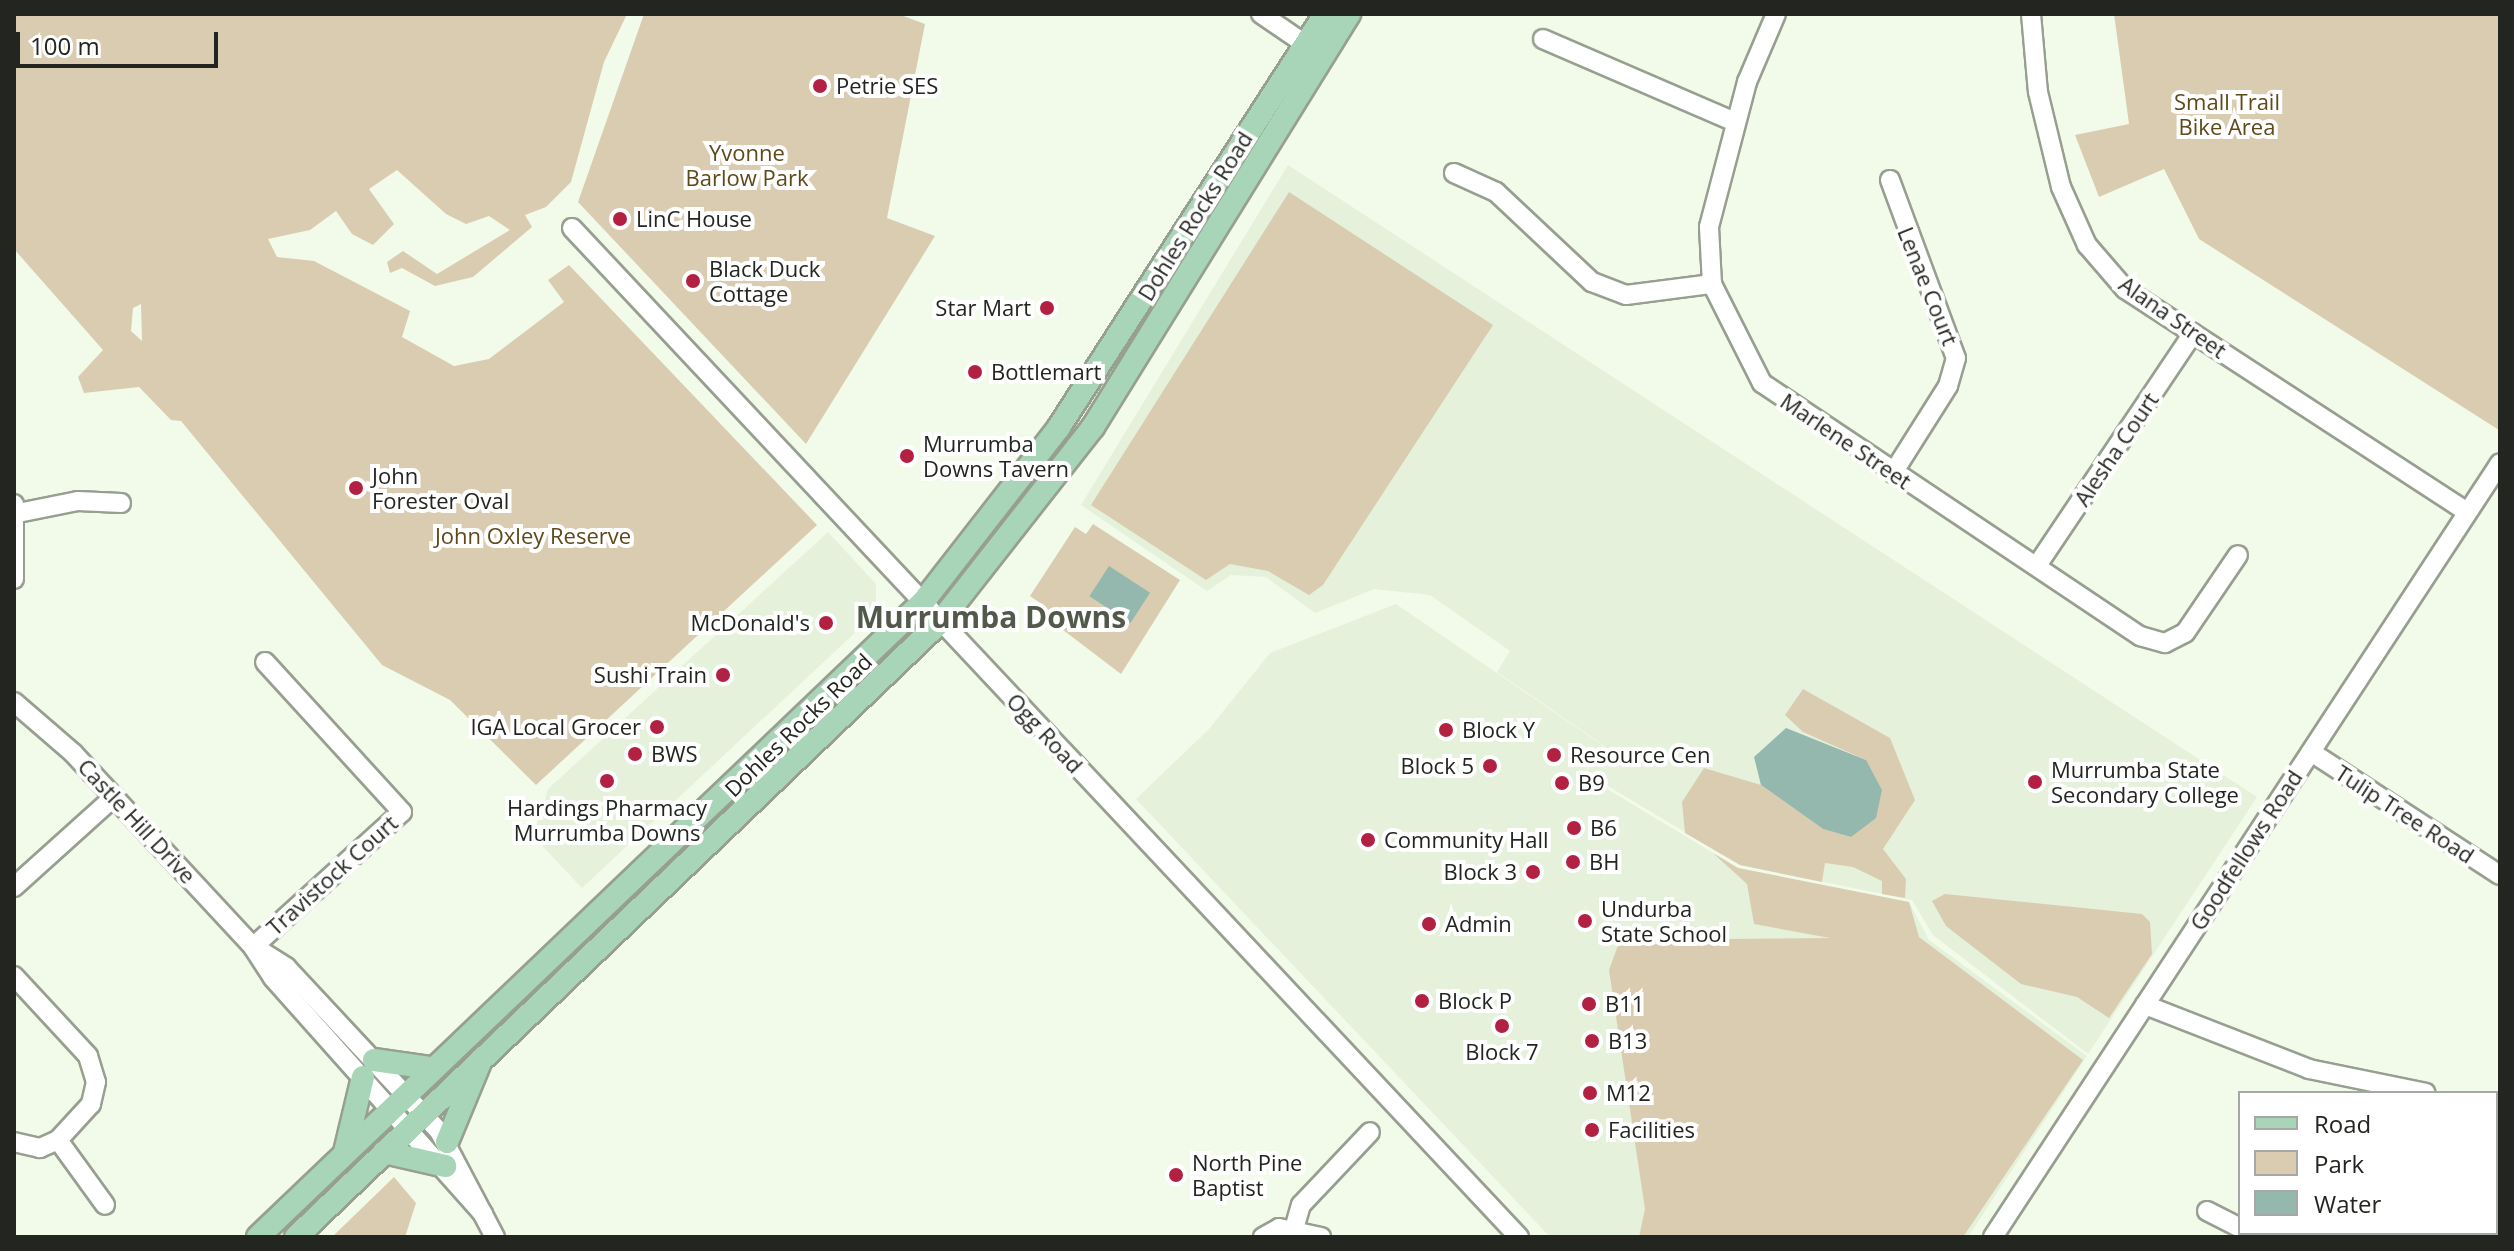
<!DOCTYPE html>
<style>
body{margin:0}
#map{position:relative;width:2514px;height:1251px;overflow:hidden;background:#f2fbea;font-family:"Open Sans",sans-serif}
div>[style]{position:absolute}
.built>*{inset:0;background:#e5f1da}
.green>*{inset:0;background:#daccb1}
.water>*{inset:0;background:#94b8ae;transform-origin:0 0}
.roads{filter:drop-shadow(2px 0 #979f90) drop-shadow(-2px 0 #979f90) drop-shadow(0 2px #979f90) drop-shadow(0 -2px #979f90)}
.minor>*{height:18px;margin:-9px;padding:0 9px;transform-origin:9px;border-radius:9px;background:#fff}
.major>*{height:22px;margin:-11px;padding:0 11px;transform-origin:11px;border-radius:11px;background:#a8d5b7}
.dots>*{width:22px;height:22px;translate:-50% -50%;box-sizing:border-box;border:4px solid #fff;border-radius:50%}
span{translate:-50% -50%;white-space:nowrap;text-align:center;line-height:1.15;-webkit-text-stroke:8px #fff;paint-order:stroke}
.poi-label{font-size:22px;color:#232620}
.left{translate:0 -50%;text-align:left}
.right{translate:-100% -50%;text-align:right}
.park-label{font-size:22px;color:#5f4918}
.street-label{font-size:22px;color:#232620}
.district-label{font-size:30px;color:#51594b;font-weight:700}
.frame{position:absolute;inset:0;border:16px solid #232620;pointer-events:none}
.legend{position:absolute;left:2238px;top:1091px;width:260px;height:144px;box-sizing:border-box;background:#fff;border:2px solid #a7a8a6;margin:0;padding:10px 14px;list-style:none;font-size:24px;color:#232620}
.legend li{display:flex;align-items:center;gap:16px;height:40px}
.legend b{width:40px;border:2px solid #a7a8a6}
.scale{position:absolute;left:16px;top:32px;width:202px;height:36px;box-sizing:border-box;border:4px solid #232620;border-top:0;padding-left:10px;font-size:24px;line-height:28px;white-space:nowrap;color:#232620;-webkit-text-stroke:6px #fff;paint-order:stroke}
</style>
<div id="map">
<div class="built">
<i style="clip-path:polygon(1288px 165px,2257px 797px,2088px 1054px,1933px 935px,1912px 900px,1740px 865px,1586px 773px,1603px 745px,1497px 672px,1510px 651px,1430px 595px,1374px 589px,1315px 613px,1266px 577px,1231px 575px,1207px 591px,1081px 505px)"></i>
<i style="clip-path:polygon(828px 532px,876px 584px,876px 613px,582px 888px,533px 836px,548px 789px)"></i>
<i style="clip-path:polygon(1396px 604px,1602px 745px,1584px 775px,1738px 868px,1909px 902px,1929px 940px,2087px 1056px,1968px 1237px,1550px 1237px,1136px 799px,1209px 729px,1270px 653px)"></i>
</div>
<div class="green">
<i style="clip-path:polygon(evenodd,14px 14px,627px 14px,604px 62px,571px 182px,546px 207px,525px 215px,532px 227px,473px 277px,435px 286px,402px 268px,390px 273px,387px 262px,403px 251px,437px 274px,510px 230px,489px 216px,466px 224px,446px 214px,397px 170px,369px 189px,394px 224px,373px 245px,352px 234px,336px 211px,310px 230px,268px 239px,277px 257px,314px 261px,410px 311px,402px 337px,454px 366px,489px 359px,564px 302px,548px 280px,569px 265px,817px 525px,536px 785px,450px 700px,382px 665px,181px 421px,171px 420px,139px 387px,84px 393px,78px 377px,103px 350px,14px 249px,14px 14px,141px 304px,142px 341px,131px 331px,133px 308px,141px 304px)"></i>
<i style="clip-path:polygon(644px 14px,898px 14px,925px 24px,887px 218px,935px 236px,806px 444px,578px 202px)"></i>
<i style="clip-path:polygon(2114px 14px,2500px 14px,2499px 430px,2199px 239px,2164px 169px,2099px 197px,2075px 135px,2129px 124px)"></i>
<i style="clip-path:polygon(1289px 192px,1493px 325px,1323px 585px,1309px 595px,1268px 571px,1230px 564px,1206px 580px,1091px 505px)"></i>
<i style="clip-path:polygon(1093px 524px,1180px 580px,1121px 674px,1042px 614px,1046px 607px,1030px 596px,1075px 527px,1086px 534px)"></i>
<i style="clip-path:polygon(1803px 689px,1890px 738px,1915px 800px,1883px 849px,1906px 879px,1905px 898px,1882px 894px,1882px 881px,1853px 867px,1825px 863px,1822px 882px,1740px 865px,1685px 833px,1682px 802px,1704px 768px,1761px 785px,1823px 829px,1851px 837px,1866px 760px,1803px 732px,1785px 715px)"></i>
<i style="clip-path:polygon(1713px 853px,1738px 868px,1909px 902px,1919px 937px,2083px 1060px,1963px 1237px,1639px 1237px,1645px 1209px,1609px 970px,1620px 940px,1830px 938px,1754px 924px,1747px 884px)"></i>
<i style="clip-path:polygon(1945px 894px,2142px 914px,2150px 922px,2152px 954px,2109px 1018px,2077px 997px,2021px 984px,1946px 926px,1932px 901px)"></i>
<i style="clip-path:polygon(394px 1177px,416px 1203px,405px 1237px,332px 1237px)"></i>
</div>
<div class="water">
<i style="left:1109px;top:566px;width:49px;height:36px;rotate:33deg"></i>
<i style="clip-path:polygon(1786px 728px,1866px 760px,1882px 790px,1876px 818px,1851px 837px,1823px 829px,1761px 785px,1754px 757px)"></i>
</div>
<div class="roads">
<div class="minor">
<i style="left:1261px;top:14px;width:53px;rotate:34.3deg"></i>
<i style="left:1776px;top:14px;width:74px;rotate:113.1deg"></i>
<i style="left:1747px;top:82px;width:150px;rotate:104.7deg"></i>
<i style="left:1709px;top:227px;width:57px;rotate:87deg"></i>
<i style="left:1712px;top:284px;width:111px;rotate:63.2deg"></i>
<i style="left:1762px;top:383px;width:455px;rotate:33.8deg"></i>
<i style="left:2140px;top:636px;width:26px;rotate:16deg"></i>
<i style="left:2165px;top:643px;width:22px;rotate:-27deg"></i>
<i style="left:2185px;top:633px;width:94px;rotate:-55.8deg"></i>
<i style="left:2031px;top:14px;width:78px;rotate:84.9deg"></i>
<i style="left:2038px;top:92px;width:98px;rotate:76.4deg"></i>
<i style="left:2061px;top:187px;width:64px;rotate:65.9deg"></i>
<i style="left:2087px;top:245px;width:58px;rotate:49.2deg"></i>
<i style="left:2125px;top:289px;width:408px;rotate:33.1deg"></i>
<i style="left:1543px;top:39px;width:209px;rotate:23.4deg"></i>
<i style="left:1454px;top:173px;width:46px;rotate:24.3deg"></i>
<i style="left:1496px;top:192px;width:132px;rotate:43.2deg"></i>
<i style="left:1592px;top:282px;width:36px;rotate:21deg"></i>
<i style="left:1626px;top:295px;width:87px;rotate:-7.3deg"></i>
<i style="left:1890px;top:180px;width:190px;rotate:69.7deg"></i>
<i style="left:1956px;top:358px;width:29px;rotate:106deg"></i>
<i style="left:1948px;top:386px;width:103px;rotate:122.3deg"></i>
<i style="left:572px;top:228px;width:1384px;rotate:46.82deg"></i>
<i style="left:14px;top:504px;width:75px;rotate:90deg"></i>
<i style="left:18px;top:513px;width:61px;rotate:-11.3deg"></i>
<i style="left:78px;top:501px;width:43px;rotate:2.7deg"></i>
<i style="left:2038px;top:564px;width:278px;rotate:-56.1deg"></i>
<i style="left:14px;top:702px;width:78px;rotate:40.8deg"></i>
<i style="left:73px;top:753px;width:265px;rotate:47.1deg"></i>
<i style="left:253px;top:947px;width:37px;rotate:57deg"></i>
<i style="left:273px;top:978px;width:316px;rotate:48.3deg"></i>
<i style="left:2311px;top:752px;width:225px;rotate:33.1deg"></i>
<i style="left:14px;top:887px;width:135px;rotate:-42deg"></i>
<i style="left:253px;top:947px;width:201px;rotate:-42.2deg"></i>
<i style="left:402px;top:812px;width:203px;rotate:-132.4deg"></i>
<i style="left:256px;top:948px;width:36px;rotate:32deg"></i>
<i style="left:286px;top:967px;width:224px;rotate:47deg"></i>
<i style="left:439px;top:1131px;width:120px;rotate:62.2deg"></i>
<i style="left:14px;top:976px;width:109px;rotate:47.2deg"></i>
<i style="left:88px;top:1056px;width:27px;rotate:73deg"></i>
<i style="left:96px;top:1082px;width:23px;rotate:103deg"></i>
<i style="left:91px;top:1104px;width:49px;rotate:132.5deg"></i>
<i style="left:58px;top:1140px;width:20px;rotate:156deg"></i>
<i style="left:40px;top:1148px;width:27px;rotate:-167deg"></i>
<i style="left:2145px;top:1005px;width:176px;rotate:21.3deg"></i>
<i style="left:2309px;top:1069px;width:119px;rotate:11.6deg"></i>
<i style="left:2496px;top:1122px;width:4px;rotate:27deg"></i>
<i style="left:58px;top:1140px;width:80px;rotate:54.1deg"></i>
<i style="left:2207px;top:1211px;width:37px;rotate:27deg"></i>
<i style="left:2496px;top:1213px;width:22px;rotate:-80deg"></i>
<i style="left:1294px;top:1229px;width:25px;rotate:-74deg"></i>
<i style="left:1301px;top:1205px;width:100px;rotate:-46.6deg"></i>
<i style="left:2267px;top:1233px;width:20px;rotate:11deg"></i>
<i style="left:1263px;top:1237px;width:18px;rotate:-29deg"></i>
<i style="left:1279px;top:1228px;width:43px;rotate:12.1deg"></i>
<i style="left:1993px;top:1237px;width:925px;rotate:-56.77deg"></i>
<i style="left:2492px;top:1237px;width:4px;rotate:-90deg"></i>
</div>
<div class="major">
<i style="left:374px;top:1060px;width:58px;rotate:8deg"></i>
<i style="left:447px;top:1142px;width:89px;rotate:-67.5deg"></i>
<i style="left:345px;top:1152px;width:77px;rotate:-76.5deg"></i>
<i style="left:384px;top:1152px;width:63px;rotate:12.9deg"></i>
<i style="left:258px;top:1237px;width:919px;rotate:-43.68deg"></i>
<i style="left:923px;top:602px;width:222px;rotate:-52.1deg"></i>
<i style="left:1059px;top:427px;width:491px;rotate:-57.2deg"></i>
<i style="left:296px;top:1237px;width:890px;rotate:-43.68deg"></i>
<i style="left:940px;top:622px;width:248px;rotate:-51.9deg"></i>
<i style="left:1093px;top:427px;width:486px;rotate:-58.2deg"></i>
</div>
</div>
<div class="dots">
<i style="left:820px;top:86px;background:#b32142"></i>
<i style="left:620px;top:219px;background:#b32142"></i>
<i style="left:693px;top:281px;background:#b32142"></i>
<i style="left:1047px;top:308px;background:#b32142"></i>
<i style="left:975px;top:372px;background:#b32142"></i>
<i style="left:907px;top:456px;background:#b32142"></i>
<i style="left:356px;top:488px;background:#b32142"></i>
<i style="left:826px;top:623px;background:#b32142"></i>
<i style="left:723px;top:675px;background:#b32142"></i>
<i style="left:657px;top:727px;background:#b32142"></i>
<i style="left:1446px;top:730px;background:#b32142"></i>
<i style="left:635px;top:754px;background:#b32142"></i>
<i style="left:1554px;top:755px;background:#b32142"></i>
<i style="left:1490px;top:766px;background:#b32142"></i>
<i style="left:607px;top:781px;background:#b32142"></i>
<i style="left:2035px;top:782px;background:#b32142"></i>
<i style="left:1562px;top:783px;background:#b32142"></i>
<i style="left:1574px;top:828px;background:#b32142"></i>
<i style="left:1368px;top:840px;background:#b32142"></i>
<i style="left:1573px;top:862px;background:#b32142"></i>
<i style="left:1533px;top:872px;background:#b32142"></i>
<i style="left:1585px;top:921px;background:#b32142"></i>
<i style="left:1429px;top:924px;background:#b32142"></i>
<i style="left:1422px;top:1001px;background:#b32142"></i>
<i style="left:1589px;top:1004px;background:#b32142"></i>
<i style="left:1502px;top:1026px;background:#b32142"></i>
<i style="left:1592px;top:1041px;background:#b32142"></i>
<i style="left:1590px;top:1093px;background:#b32142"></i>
<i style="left:1592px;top:1130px;background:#b32142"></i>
<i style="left:1176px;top:1175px;background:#b32142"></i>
</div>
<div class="poi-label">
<span class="left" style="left:836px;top:86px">Petrie SES</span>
<span class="left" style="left:636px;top:219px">LinC House</span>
<span class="left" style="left:709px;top:281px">Black Duck<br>Cottage</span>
<span class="right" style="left:1031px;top:308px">Star Mart</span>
<span class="left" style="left:991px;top:372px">Bottlemart</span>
<span class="left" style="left:923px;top:456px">Murrumba<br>Downs Tavern</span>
<span class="left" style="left:372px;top:488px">John<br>Forester Oval</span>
<span class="right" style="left:810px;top:623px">McDonald's</span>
<span class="right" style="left:707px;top:675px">Sushi Train</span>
<span class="right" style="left:641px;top:727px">IGA Local Grocer</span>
<span class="left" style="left:1462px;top:730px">Block Y</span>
<span class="left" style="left:651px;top:754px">BWS</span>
<span class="left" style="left:1570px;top:755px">Resource Cen</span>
<span class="right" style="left:1474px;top:766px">Block 5</span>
<span class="left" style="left:2051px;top:782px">Murrumba State<br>Secondary College</span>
<span class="left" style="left:1578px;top:783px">B9</span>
<span style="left:607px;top:820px">Hardings Pharmacy<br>Murrumba Downs</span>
<span class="left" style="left:1590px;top:828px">B6</span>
<span class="left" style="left:1384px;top:840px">Community Hall</span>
<span class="left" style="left:1589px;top:862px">BH</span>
<span class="right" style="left:1517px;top:872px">Block 3</span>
<span class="left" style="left:1601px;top:921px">Undurba<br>State School</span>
<span class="left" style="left:1445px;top:924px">Admin</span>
<span class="left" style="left:1438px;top:1001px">Block P</span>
<span class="left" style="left:1605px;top:1004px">B11</span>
<span class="left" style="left:1608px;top:1041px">B13</span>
<span style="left:1502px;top:1052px">Block 7</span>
<span class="left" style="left:1606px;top:1093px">M12</span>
<span class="left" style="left:1608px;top:1130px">Facilities</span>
<span class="left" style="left:1192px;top:1175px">North Pine<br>Baptist</span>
</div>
<div class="park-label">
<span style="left:2227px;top:114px">Small Trail<br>Bike Area</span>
<span style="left:747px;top:165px">Yvonne<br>Barlow Park</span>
<span style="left:533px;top:536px">John Oxley Reserve</span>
</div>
<div class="street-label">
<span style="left:1195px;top:216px;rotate:-58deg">Dohles Rocks Road</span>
<span style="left:1928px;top:286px;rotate:68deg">Lenae Court</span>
<span style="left:2173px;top:317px;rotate:35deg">Alana Street</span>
<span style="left:1846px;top:441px;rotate:34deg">Marlene Street</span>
<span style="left:2116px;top:449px;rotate:-56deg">Alesha Court</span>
<span style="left:798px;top:725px;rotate:-44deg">Dohles Rocks Road</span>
<span style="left:1045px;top:733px;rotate:47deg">Ogg Road</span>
<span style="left:2405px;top:814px;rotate:33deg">Tulip Tree Road</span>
<span style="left:137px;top:821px;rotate:47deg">Castle Hill Drive</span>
<span style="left:2246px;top:850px;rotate:-57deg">Goodfellows Road</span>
<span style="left:332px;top:875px;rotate:-42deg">Travistock Court</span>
</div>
<div class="district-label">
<span style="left:991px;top:617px">Murrumba Downs</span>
</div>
<div class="frame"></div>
<ul class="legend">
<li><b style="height:10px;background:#a8d5b7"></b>Road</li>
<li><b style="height:22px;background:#daccb1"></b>Park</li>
<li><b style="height:22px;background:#94b8ae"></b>Water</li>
</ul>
<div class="scale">100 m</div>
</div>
